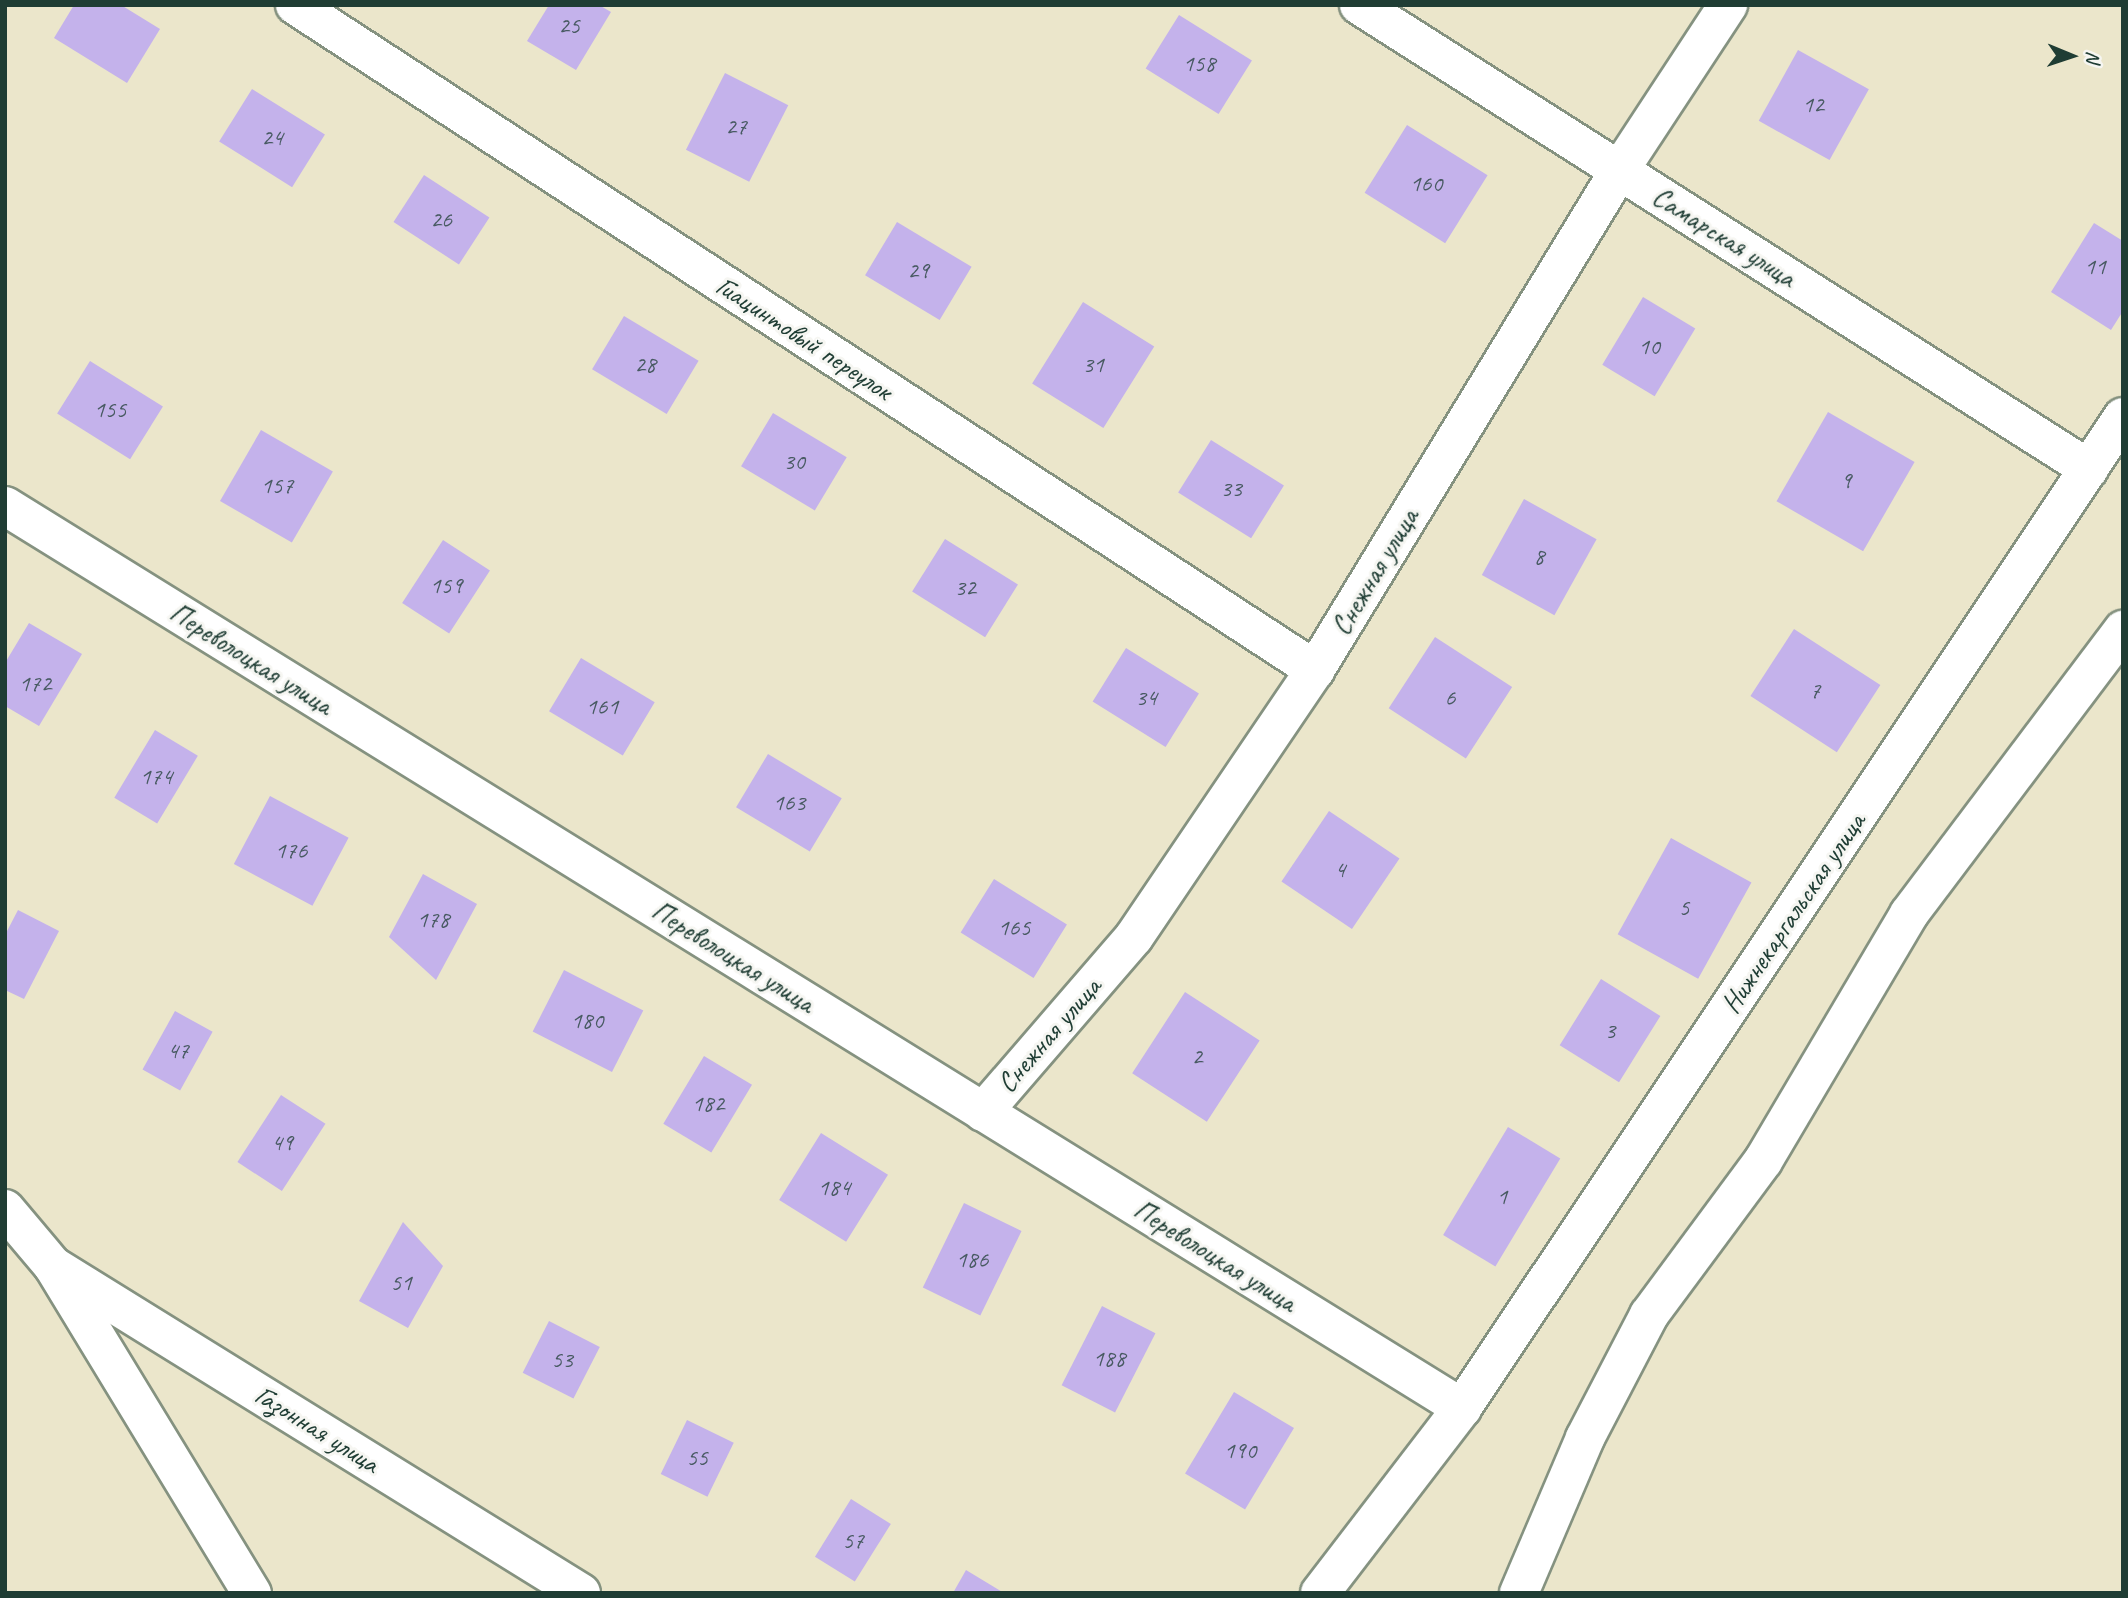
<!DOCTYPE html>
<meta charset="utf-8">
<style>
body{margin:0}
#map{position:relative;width:2128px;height:1598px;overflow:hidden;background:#ebe6cb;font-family:Caveat,sans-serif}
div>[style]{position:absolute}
.building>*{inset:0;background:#c4b2eb;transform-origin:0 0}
.roads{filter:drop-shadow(2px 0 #859280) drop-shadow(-2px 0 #859280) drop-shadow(0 2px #859280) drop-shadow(0 -2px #859280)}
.minor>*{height:38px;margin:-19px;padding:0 19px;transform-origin:19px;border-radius:19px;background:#fff}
span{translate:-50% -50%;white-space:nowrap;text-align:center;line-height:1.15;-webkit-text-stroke:6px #f6f6f2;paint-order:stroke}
.number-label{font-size:24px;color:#485a62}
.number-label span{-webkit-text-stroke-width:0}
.street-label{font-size:28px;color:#1f3d34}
.frame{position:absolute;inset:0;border:7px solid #1f3d34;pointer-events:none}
.north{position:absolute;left:2037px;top:21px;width:70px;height:70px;-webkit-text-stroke:5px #f6f6f2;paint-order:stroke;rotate:92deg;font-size:19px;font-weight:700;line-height:28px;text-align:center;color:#1f3d34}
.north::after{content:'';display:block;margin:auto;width:24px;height:32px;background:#1f3d34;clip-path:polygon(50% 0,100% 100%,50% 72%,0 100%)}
</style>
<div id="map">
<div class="building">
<i style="clip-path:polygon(74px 5px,121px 5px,160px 29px,127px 83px,54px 38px)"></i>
<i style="clip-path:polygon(549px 5px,599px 5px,611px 12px,576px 70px,527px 41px)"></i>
<i style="left:1179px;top:15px;width:86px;height:63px;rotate:32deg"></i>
<i style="left:1798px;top:50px;width:81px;height:81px;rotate:29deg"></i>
<i style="left:725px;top:73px;width:71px;height:86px;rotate:27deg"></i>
<i style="left:252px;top:89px;width:86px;height:62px;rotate:32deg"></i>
<i style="left:1407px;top:125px;width:95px;height:80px;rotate:32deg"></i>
<i style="left:424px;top:175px;width:78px;height:56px;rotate:33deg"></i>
<i style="left:897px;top:222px;width:87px;height:62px;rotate:31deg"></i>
<i style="clip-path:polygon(2094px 223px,2123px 241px,2123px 311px,2111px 330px,2051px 292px)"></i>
<i style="left:1643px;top:297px;width:61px;height:79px;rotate:31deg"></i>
<i style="left:1083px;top:302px;width:84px;height:96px;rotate:32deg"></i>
<i style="left:624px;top:316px;width:87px;height:62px;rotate:31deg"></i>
<i style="left:90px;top:361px;width:86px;height:62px;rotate:32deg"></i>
<i style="left:1828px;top:412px;width:100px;height:103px;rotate:30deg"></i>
<i style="left:773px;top:413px;width:86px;height:62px;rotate:31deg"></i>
<i style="left:261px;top:430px;width:83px;height:82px;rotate:30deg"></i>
<i style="left:1211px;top:440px;width:86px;height:62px;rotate:32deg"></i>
<i style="left:1524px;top:499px;width:83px;height:87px;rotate:29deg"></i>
<i style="left:945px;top:539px;width:86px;height:62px;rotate:32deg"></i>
<i style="left:443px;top:540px;width:56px;height:75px;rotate:33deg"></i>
<i style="clip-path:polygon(29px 623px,82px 654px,39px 726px,5px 706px,5px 663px)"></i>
<i style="left:1794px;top:629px;width:103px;height:80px;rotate:33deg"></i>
<i style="left:1435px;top:637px;width:92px;height:85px;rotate:33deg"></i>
<i style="left:1126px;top:648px;width:86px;height:63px;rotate:32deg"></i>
<i style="left:581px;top:658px;width:86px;height:62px;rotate:31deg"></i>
<i style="left:155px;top:730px;width:50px;height:79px;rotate:31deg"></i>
<i style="left:768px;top:754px;width:86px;height:62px;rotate:31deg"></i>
<i style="left:270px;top:796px;width:89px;height:77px;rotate:28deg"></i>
<i style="left:1329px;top:811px;width:85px;height:85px;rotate:34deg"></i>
<i style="left:1671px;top:838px;width:92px;height:110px;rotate:29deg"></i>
<i style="clip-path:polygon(423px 874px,477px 904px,436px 980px,389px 937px)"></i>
<i style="left:994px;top:879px;width:86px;height:63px;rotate:32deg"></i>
<i style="clip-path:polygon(18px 910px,59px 931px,24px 999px,5px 990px,5px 935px)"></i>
<i style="left:564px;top:970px;width:89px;height:69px;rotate:27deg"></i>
<i style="left:1601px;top:979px;width:70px;height:78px;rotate:32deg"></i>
<i style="left:1185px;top:992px;width:89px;height:97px;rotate:33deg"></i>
<i style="left:175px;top:1011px;width:43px;height:67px;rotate:29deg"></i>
<i style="left:704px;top:1056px;width:56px;height:79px;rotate:31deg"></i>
<i style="left:281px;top:1095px;width:53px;height:80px;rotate:33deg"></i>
<i style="left:1508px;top:1127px;width:61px;height:126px;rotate:31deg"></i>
<i style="left:821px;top:1133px;width:79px;height:79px;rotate:32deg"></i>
<i style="left:964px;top:1203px;width:64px;height:94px;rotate:26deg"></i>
<i style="clip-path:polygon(403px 1222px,443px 1266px,408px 1328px,359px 1301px)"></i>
<i style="left:1102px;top:1306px;width:60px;height:89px;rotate:27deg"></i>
<i style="left:549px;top:1321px;width:57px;height:58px;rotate:27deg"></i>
<i style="left:1234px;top:1392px;width:70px;height:95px;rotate:31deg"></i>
<i style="left:687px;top:1420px;width:52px;height:60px;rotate:26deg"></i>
<i style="left:851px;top:1499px;width:47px;height:68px;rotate:32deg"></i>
<i style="clip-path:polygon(966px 1570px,1004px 1593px,953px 1593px)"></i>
</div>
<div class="roads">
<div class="minor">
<i style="left:295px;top:5px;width:1218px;rotate:33.1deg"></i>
<i style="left:1359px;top:5px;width:865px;rotate:32.44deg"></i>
<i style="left:5px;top:506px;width:1714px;rotate:31.76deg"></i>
<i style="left:983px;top:1112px;width:231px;rotate:-49.2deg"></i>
<i style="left:1134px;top:937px;width:323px;rotate:-55.9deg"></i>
<i style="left:1315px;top:670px;width:584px;rotate:-58.65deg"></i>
<i style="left:1619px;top:171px;width:199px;rotate:-56.7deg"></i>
<i style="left:5px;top:1209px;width:75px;rotate:49.9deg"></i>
<i style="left:53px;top:1266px;width:383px;rotate:58.7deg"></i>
<i style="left:53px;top:1266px;width:621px;rotate:31.77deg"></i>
<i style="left:1320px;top:1593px;width:233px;rotate:-52.5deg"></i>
<i style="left:1462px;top:1408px;width:1191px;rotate:-56.3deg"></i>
<i style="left:1519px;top:1593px;width:168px;rotate:-66.9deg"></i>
<i style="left:1585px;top:1438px;width:139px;rotate:-62.5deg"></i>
<i style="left:1649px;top:1315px;width:192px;rotate:-53.5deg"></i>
<i style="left:1763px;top:1161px;width:287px;rotate:-59.4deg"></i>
<i style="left:1909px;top:914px;width:356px;rotate:-53deg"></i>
</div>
</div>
<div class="number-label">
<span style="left:569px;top:26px">25</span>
<span style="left:1199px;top:64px">158</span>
<span style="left:1813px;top:105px">12</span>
<span style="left:736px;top:127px">27</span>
<span style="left:272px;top:138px">24</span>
<span style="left:1426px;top:184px">160</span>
<span style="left:441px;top:220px">26</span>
<span style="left:2095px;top:267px">11</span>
<span style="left:918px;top:271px">29</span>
<span style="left:1649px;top:347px">10</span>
<span style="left:645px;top:365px">28</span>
<span style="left:1093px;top:365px">31</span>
<span style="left:110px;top:410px">155</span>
<span style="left:794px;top:462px">30</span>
<span style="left:1846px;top:481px">9</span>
<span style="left:277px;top:486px">157</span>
<span style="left:1231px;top:489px">33</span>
<span style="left:1539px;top:557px">8</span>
<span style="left:446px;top:586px">159</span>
<span style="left:965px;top:588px">32</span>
<span style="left:35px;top:684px">172</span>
<span style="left:1815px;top:691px">7</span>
<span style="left:1146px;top:698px">34</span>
<span style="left:1450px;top:698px">6</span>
<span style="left:602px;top:707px">161</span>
<span style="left:156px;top:777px">174</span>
<span style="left:789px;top:803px">163</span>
<span style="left:291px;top:851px">176</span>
<span style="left:1340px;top:870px">4</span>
<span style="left:1684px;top:908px">5</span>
<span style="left:433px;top:920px">178</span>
<span style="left:1014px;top:928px">165</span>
<span style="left:587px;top:1021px">180</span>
<span style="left:1610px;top:1031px">3</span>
<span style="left:178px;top:1051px">47</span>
<span style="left:1197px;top:1057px">2</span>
<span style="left:708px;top:1104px">182</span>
<span style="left:282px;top:1143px">49</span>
<span style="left:834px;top:1188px">184</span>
<span style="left:1502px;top:1197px">1</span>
<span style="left:972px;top:1260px">186</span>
<span style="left:401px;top:1283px">51</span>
<span style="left:1109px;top:1359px">188</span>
<span style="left:562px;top:1360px">53</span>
<span style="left:1240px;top:1451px">190</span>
<span style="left:697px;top:1458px">55</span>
<span style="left:853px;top:1541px">57</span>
</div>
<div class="street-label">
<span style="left:1724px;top:237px;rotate:32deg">Самарская улица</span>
<span style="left:804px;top:338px;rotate:33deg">Гиацинтовый переулок</span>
<span style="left:1375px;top:572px;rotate:-59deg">Снежная улица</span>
<span style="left:251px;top:659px;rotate:32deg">Переволоцкая улица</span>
<span style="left:1793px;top:913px;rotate:-56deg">Нижнекаргальская улица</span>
<span style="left:733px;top:957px;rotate:32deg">Переволоцкая улица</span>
<span style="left:1049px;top:1035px;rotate:-49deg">Снежная улица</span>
<span style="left:1215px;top:1256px;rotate:32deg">Переволоцкая улица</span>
<span style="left:317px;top:1429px;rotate:32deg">Газонная улица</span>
</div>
<div class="frame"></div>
<div class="north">N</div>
</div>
